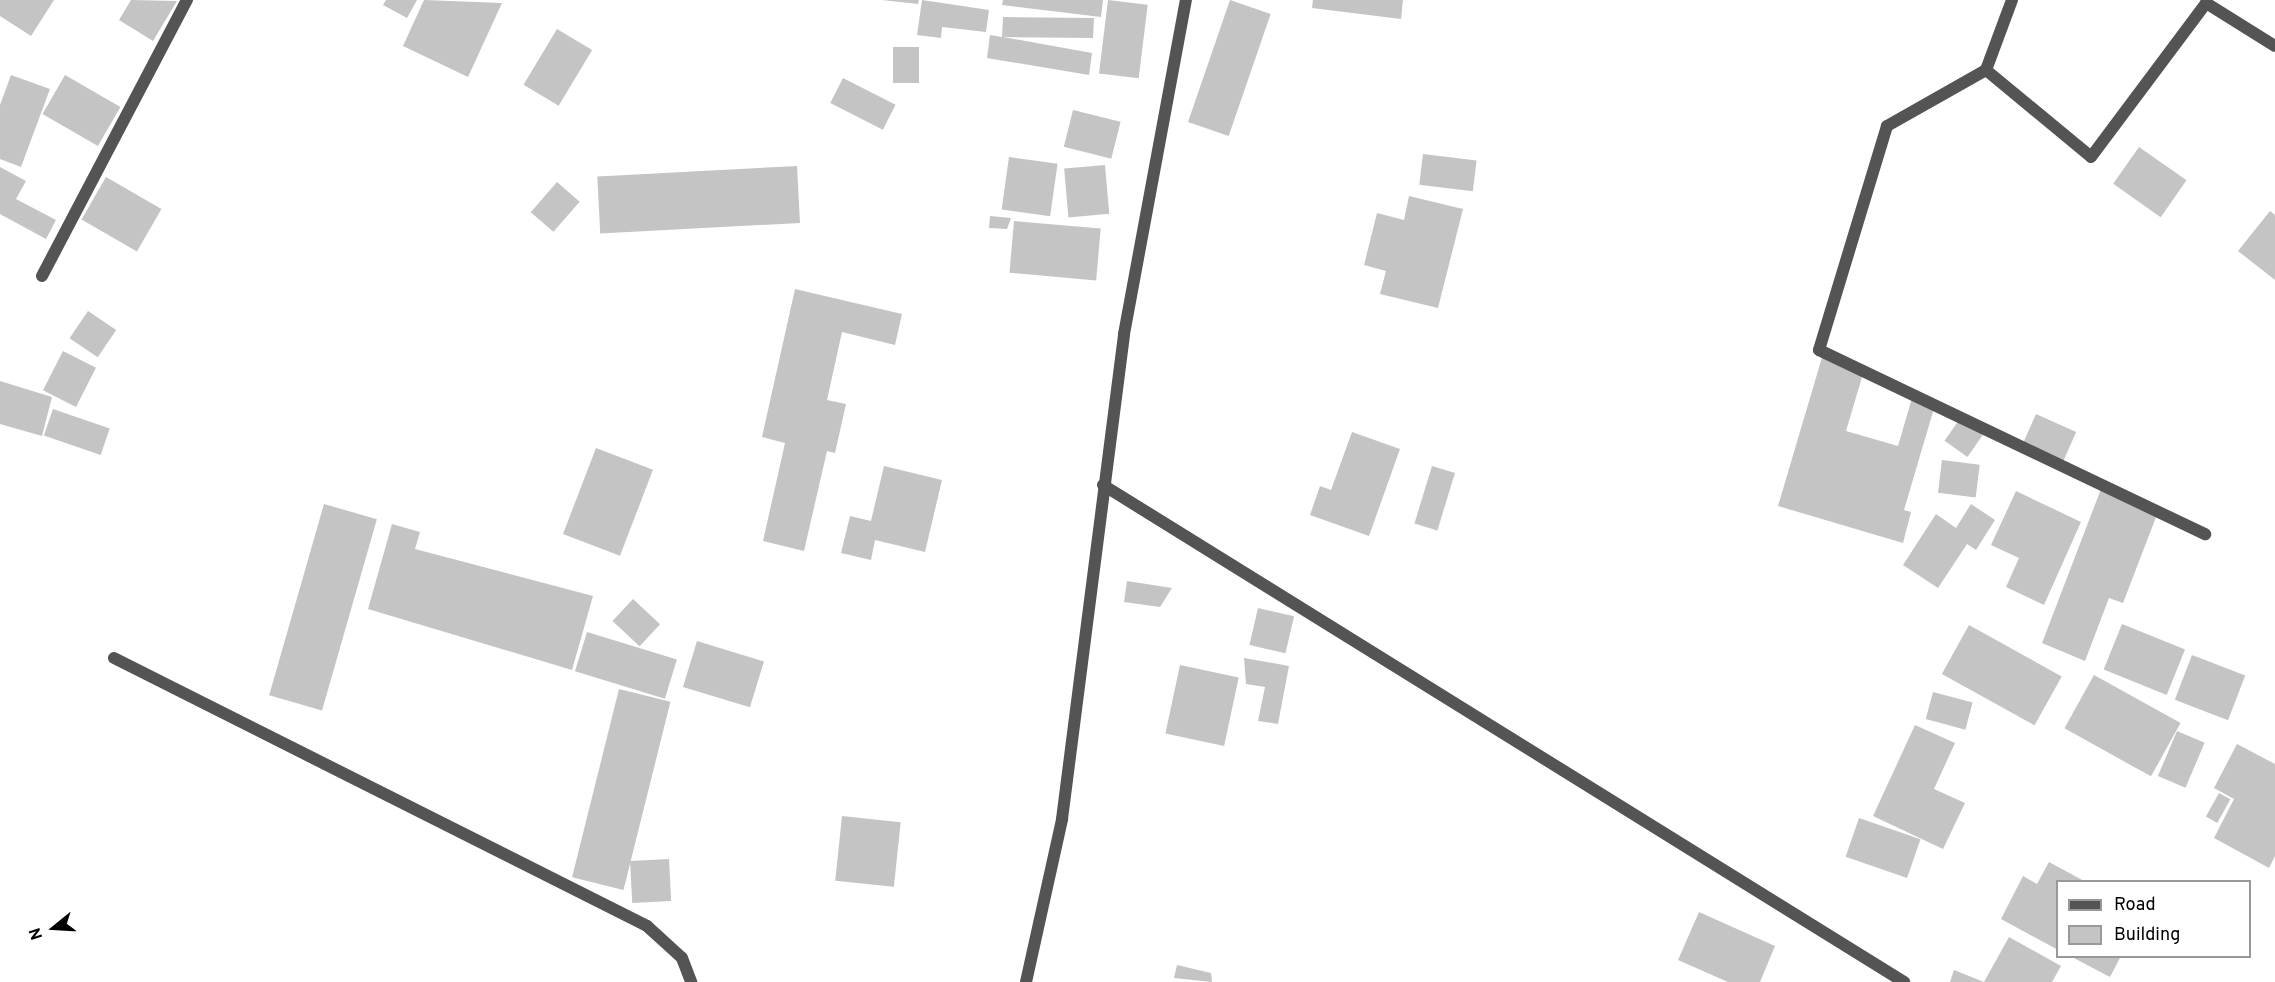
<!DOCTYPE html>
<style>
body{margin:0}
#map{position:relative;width:2275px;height:982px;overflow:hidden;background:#fff;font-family:Overpass,sans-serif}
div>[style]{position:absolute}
.building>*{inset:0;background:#c4c4c4;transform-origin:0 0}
.street>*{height:12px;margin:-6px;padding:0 6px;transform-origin:6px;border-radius:6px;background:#545454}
span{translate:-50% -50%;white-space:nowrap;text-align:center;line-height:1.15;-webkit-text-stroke:6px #fff;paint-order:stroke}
.legend{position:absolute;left:2056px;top:880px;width:195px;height:78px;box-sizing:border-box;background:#fff;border:2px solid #999;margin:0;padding:8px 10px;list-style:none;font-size:18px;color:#000}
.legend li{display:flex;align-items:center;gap:12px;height:30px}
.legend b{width:30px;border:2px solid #999}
.north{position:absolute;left:24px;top:898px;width:60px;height:60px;-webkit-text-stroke:4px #fff;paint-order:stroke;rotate:252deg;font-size:16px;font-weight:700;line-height:24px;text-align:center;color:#000}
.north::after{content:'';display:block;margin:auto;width:21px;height:27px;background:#000;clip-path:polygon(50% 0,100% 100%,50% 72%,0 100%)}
</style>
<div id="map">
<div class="building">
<i style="clip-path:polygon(0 0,54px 0,31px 36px,0 16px)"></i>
<i style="clip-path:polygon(131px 0,177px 1px,153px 41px,119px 20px)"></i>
<i style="clip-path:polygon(386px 0,417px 0,407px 18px,383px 5px)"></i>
<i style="clip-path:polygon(424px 0,502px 3px,468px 77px,403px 46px)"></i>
<i style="clip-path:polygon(882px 0,919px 0,918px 4px)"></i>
<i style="clip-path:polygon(922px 0,989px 10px,986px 32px,942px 27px,941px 38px,917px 35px)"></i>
<i style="clip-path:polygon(1003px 0,1103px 0,1101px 17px,1002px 5px)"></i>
<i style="left:1108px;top:0;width:40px;height:74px;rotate:7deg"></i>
<i style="left:1230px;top:0;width:43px;height:129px;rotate:19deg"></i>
<i style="clip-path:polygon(1313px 0,1403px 0,1401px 19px,1312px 8px)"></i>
<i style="clip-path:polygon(1003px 17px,1094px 18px,1093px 38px,1003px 37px,1092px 53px,1089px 75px,987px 58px,990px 35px,1002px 37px)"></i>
<i style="left:557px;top:29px;width:41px;height:65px;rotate:31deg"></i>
<i style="left:893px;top:47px;width:26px;height:36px"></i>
<i style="clip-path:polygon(11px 75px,50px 89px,21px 167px,0 159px,0 105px)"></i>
<i style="left:65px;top:75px;width:64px;height:45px;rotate:30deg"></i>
<i style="left:843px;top:78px;width:59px;height:28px;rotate:27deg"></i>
<i style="left:1073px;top:110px;width:49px;height:38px;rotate:14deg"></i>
<i style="left:2139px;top:147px;width:58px;height:45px;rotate:35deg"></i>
<i style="left:1423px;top:154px;width:54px;height:31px;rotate:7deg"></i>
<i style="left:1009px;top:157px;width:49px;height:53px;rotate:8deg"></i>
<i style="left:1105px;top:165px;width:49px;height:41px;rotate:85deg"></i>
<i style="left:797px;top:166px;width:57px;height:200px;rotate:87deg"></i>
<i style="clip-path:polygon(0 167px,26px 181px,16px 199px,56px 220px,46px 239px,0 214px)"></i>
<i style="left:106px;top:177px;width:64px;height:49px;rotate:30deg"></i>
<i style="left:557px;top:182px;width:30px;height:40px;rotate:41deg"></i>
<i style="clip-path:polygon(1409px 196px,1463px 209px,1438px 308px,1380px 294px,1386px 271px,1364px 265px,1377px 213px,1404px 220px)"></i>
<i style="clip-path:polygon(2270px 211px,2275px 215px,2275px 280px,2238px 251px)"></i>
<i style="clip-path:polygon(990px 216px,1011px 218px,1007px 229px,989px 228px)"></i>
<i style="left:1014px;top:221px;width:87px;height:52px;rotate:5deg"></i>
<i style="clip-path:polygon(795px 289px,902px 314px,895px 345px,842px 332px,827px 400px,846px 404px,835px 453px,827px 451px,804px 551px,763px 541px,785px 443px,762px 437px)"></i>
<i style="left:88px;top:311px;width:34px;height:33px;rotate:34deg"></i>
<i style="left:63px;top:351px;width:37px;height:44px;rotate:27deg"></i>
<i style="clip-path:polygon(1823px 354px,1865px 367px,1846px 431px,1898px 446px,1912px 398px,1935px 405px,1904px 510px,1911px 512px,1903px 543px,1778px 506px)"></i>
<i style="clip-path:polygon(0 381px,52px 397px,42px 436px,0 424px)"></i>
<i style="left:53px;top:409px;width:60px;height:28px;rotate:19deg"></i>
<i style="left:1964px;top:413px;width:28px;height:34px;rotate:35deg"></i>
<i style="left:2036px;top:414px;width:44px;height:32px;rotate:24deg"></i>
<i style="clip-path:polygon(1352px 432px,1400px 449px,1369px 536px,1310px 515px,1320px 486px,1331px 490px)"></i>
<i style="left:596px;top:448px;width:61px;height:92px;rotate:21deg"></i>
<i style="left:1942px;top:460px;width:38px;height:33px;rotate:7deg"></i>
<i style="clip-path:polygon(884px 466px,942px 480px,925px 552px,875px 540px,871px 560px,841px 553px,850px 516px,871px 521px)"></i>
<i style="left:1432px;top:466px;width:24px;height:60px;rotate:17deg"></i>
<i style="clip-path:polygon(2101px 489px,2158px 512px,2123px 603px,2109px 598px,2085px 661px,2042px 643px)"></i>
<i style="clip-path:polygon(2016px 491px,2081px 522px,2044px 605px,2006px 587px,2019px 558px,1991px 545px)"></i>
<i style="left:324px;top:504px;width:55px;height:199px;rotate:16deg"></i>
<i style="clip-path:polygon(1971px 504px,1995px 520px,1976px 550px,1967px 544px,1938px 588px,1903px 565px,1936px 514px,1956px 528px)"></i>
<i style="clip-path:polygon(392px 524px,420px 532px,415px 549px,593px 596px,572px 670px,368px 609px)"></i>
<i style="clip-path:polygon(1127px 581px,1172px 588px,1160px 607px,1124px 602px)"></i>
<i style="left:633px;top:599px;width:37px;height:30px;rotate:43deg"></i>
<i style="left:1258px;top:608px;width:37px;height:38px;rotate:13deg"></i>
<i style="left:2122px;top:624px;width:68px;height:49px;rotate:22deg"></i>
<i style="left:1969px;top:625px;width:106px;height:56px;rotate:29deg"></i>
<i style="left:587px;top:632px;width:94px;height:41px;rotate:17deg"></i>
<i style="left:697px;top:641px;width:70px;height:48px;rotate:17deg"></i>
<i style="left:2192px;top:655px;width:57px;height:48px;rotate:21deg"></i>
<i style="clip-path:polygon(1244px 658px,1289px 666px,1278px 724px,1258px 721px,1265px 687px,1246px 684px)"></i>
<i style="left:1180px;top:665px;width:60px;height:70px;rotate:12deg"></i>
<i style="left:2094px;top:675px;width:99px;height:61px;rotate:29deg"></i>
<i style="left:619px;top:689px;width:53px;height:194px;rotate:14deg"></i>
<i style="left:1933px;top:692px;width:41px;height:28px;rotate:15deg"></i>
<i style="clip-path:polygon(1915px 725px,1955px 743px,1934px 789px,1965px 803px,1943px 849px,1873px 816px)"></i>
<i style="left:2177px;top:731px;width:30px;height:49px;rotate:23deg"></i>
<i style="clip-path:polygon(2237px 744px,2275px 764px,2275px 856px,2269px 868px,2214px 838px,2234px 799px,2214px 788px)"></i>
<i style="left:2219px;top:793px;width:13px;height:27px;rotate:29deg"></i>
<i style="left:842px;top:816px;width:59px;height:65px;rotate:6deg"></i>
<i style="left:1859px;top:818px;width:65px;height:41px;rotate:19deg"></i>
<i style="left:669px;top:859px;width:42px;height:39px;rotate:87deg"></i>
<i style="clip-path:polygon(2049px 862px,2086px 882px,2058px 882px,2058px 950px,2001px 919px,2023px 876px,2037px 884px)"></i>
<i style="clip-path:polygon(1699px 912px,1775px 946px,1760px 982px,1728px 982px,1678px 960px)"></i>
<i style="clip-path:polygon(2009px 937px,2061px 966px,2052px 982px,1984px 982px)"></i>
<i style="clip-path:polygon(2070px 956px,2121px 956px,2110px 977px)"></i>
<i style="clip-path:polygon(1177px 965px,1211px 973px,1212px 982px,1174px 978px)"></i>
<i style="clip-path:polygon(1954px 970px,1984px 982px,1950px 982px)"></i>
</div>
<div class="street">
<i style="left:2012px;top:0;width:75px;rotate:110.4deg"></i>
<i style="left:1986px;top:70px;width:114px;rotate:150.5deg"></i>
<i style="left:1887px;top:126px;width:234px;rotate:106.9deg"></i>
<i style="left:1819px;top:350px;width:428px;rotate:25.5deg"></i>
<i style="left:1986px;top:70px;width:136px;rotate:39.6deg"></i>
<i style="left:2091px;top:157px;width:192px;rotate:-53.2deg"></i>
<i style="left:2206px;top:3px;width:81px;rotate:31.9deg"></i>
<i style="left:42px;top:276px;width:312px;rotate:-62.3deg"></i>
<i style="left:1103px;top:485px;width:943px;rotate:31.82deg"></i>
<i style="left:114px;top:658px;width:597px;rotate:26.69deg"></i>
<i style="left:647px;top:926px;width:47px;rotate:42.4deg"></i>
<i style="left:682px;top:958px;width:26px;rotate:69deg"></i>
<i style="left:1026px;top:982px;width:167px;rotate:-77.5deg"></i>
<i style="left:1062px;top:819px;width:489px;rotate:-82.7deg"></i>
<i style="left:1124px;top:334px;width:340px;rotate:-79.5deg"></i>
</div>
<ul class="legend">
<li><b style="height:8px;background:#545454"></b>Road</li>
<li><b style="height:16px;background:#c4c4c4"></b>Building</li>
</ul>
<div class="north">N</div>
</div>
